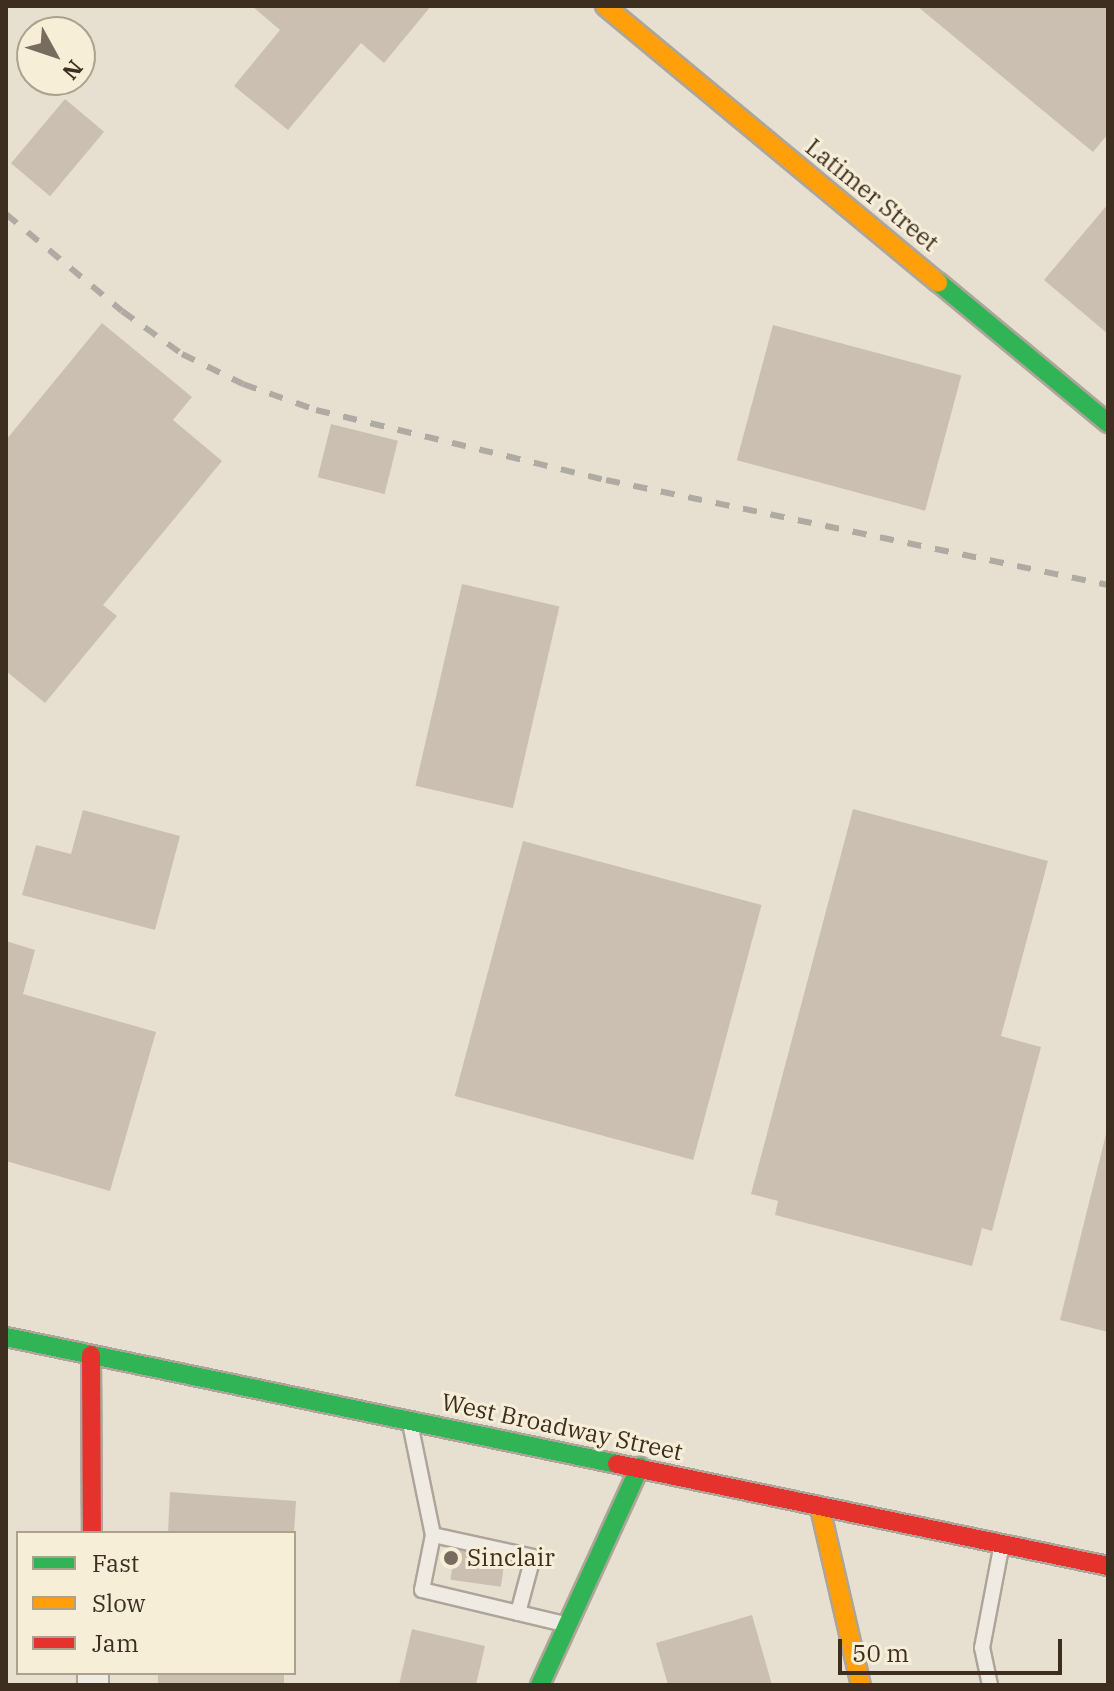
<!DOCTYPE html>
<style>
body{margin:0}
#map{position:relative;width:1114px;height:1691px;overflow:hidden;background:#e7e0d1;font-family:"IBM Plex Serif",serif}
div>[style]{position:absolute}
.building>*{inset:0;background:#cbbfb2;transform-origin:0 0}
.roads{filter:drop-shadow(2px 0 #ada599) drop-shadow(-2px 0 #ada599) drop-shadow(0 2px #ada599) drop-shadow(0 -2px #ada599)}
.lane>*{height:14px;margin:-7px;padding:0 7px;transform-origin:7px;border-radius:7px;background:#efebe3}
.street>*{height:30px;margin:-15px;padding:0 15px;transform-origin:15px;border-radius:15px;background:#efebe3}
.fast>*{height:18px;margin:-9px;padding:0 9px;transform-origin:9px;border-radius:9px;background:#30b455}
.slow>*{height:18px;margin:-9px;padding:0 9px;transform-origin:9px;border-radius:9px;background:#ff9f0a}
.jam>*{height:18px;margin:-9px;padding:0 9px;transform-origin:9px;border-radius:9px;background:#e5322d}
.rail>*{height:6px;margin-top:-3px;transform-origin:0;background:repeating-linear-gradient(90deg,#afaaa2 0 14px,transparent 0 28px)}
.dots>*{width:22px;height:22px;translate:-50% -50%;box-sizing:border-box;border:4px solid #f7eed8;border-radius:50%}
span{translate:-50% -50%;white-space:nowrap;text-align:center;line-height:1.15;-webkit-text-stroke:6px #f7eed8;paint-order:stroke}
.street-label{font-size:24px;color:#3d2e20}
.poi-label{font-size:24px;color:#3d2e20}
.left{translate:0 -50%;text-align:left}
.frame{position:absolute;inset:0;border:8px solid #3d2e20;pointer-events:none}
.legend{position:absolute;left:16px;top:1531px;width:280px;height:144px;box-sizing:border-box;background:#f7eed8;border:2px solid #ada18e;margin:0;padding:10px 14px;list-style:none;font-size:24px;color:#3d2e20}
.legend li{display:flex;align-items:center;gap:16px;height:40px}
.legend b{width:40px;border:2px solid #ada18e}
.north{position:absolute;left:16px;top:16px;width:80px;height:80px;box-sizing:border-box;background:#f7eed8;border:2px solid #ada18e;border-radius:50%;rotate:130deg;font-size:22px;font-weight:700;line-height:32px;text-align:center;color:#3d2e20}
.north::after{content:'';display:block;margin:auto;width:28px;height:36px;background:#786c5e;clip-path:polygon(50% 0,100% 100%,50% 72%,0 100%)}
.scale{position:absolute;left:838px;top:1639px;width:224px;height:36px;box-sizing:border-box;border:4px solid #3d2e20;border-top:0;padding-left:10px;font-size:24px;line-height:28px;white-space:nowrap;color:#3d2e20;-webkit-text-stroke:6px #f7eed8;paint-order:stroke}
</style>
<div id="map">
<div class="building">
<i style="clip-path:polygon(252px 6px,431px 6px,384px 63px,361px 43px,288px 130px,234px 86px,280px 30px)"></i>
<i style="clip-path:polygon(917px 6px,1108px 6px,1108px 134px,1093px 152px)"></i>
<i style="left:65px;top:99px;width:51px;height:84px;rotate:40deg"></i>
<i style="clip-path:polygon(1108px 204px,1108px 334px,1044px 280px)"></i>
<i style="clip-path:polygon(102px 323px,192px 397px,173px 420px,222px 461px,103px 605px,117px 616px,45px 703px,6px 671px,6px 440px)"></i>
<i style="left:773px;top:325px;width:195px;height:140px;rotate:15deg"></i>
<i style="left:331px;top:424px;width:69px;height:55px;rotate:14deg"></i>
<i style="left:462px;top:584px;width:100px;height:207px;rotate:13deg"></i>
<i style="clip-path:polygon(853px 809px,1048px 861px,1001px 1036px,1041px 1047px,992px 1231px,982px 1228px,972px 1266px,775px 1215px,778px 1201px,751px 1194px)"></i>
<i style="clip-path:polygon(83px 810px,180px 836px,155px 930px,22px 895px,36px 845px,71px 854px)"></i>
<i style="left:523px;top:841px;width:247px;height:264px;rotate:15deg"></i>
<i style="clip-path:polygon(6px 941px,35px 950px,23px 994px,156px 1032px,110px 1191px,6px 1161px)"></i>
<i style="clip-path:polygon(1107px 1130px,1108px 1130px,1108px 1332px,1060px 1320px)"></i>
<i style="clip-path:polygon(170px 1492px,296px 1501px,294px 1533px,168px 1533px)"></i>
<i style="left:455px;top:1547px;width:51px;height:33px;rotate:8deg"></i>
<i style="clip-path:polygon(752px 1615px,772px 1685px,668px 1685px,656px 1643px)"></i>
<i style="clip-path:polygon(412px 1629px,485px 1646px,476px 1685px,399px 1685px)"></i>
<i style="left:158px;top:1673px;width:126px;height:12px"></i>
</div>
<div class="roads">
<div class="lane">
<i style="left:411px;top:1428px;width:109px;rotate:78.4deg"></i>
<i style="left:433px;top:1535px;width:56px;rotate:101.3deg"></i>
<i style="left:422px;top:1590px;width:147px;rotate:13.4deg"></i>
<i style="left:433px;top:1535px;width:102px;rotate:12.4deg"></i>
<i style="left:533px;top:1557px;width:58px;rotate:105deg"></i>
<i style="left:990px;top:1685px;width:38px;rotate:-102deg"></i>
<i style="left:982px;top:1648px;width:102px;rotate:-79.2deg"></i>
</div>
<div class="street">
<i style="left:93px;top:1673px;width:12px;rotate:90deg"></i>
</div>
<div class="fast">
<i style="left:938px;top:282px;width:221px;rotate:39.7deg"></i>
<i style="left:6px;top:1337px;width:624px;rotate:11.74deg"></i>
<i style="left:540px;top:1685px;width:240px;rotate:-65.4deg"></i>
</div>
<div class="slow">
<i style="left:605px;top:6px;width:433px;rotate:39.7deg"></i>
<i style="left:820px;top:1508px;width:182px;rotate:77deg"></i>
</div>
<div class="jam">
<i style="left:91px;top:1355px;width:178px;rotate:89.7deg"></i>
<i style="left:617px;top:1464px;width:501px;rotate:11.74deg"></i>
</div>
</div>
<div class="rail">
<i style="left:6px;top:214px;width:151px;rotate:39.9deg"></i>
<i style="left:122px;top:311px;width:74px;rotate:35.6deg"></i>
<i style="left:182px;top:354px;width:68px;rotate:26.2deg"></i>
<i style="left:243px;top:384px;width:77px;rotate:19.6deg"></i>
<i style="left:316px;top:410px;width:298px;rotate:13.6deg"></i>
<i style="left:606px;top:480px;width:513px;rotate:11.81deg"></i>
</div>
<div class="dots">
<i style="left:451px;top:1558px;background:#786c5e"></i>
</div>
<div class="street-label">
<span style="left:872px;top:195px;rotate:39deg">Latimer Street</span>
<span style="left:562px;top:1427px;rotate:12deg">West Broadway Street</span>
</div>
<div class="poi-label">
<span class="left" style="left:467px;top:1558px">Sinclair</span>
</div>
<div class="frame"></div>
<ul class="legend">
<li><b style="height:10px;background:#30b455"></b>Fast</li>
<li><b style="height:10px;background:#ff9f0a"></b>Slow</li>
<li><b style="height:10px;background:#e5322d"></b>Jam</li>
</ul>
<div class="north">N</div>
<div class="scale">50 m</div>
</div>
